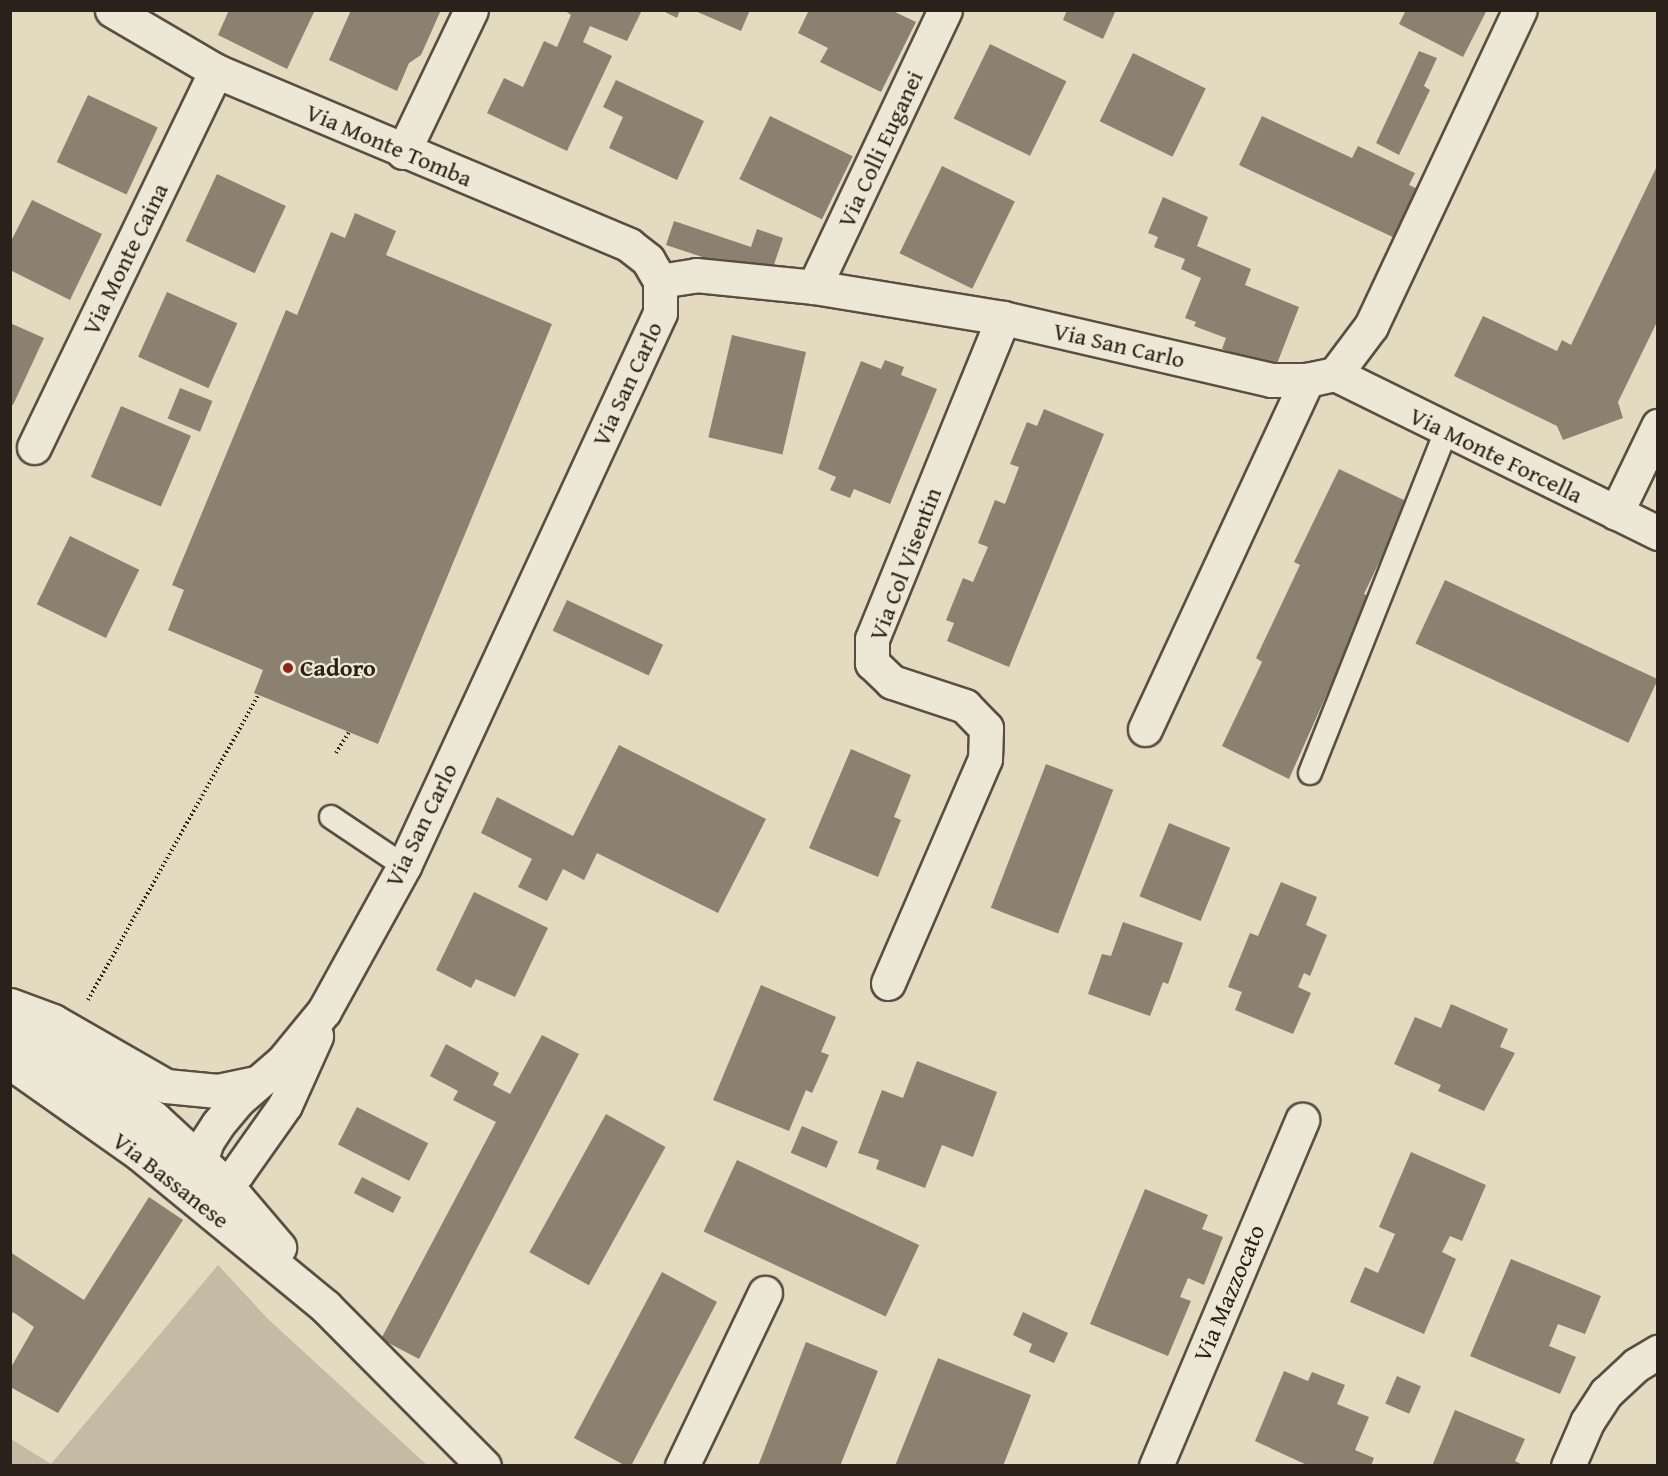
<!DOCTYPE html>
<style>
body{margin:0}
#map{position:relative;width:1668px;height:1476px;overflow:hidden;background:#e4dac0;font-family:"Gentium Book Plus",serif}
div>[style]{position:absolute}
.green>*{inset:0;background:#c5baa4}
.building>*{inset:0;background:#8c8170;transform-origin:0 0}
.path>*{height:4px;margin-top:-2px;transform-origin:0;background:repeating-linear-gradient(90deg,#2c201a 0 1.5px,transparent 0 4.5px)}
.roads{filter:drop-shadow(2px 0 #5a4e44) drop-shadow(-2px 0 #5a4e44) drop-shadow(0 2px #5a4e44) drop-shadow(0 -2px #5a4e44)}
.service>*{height:22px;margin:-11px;padding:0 11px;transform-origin:11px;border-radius:11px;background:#ede7d6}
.minor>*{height:33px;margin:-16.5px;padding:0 16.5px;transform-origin:16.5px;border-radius:16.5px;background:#ede7d6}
.secondary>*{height:33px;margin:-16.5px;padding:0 16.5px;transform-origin:16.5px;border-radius:16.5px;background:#ede7d6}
.dots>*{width:16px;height:16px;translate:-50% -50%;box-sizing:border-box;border:3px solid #ede7d6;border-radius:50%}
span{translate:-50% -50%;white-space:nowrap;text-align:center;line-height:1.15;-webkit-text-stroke:4.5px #ede7d6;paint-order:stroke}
.street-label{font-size:24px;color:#2c201a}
.poi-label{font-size:24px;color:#2c201a;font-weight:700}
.left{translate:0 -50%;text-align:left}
.frame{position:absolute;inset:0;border:12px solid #2c201a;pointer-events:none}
</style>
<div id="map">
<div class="green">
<i style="clip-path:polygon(218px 1265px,268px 1319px,427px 1465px,11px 1465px,11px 1439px,51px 1464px)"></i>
</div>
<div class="building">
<i style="clip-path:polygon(229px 10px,315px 10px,287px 69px,218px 35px)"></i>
<i style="clip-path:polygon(351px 10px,441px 10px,421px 55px,409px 63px,397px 91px,329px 60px)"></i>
<i style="clip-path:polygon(564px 10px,642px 10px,627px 41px,590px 26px,583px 42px,612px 56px,567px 151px,487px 113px,504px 78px,523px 87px,544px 41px,557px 47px,571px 15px)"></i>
<i style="clip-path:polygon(661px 10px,680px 10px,677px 18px)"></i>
<i style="clip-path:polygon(693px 10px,750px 10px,741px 31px)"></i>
<i style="clip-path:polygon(809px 10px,891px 10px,916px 22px,881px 92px,820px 62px,828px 48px,798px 33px)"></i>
<i style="clip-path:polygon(1067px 10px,1116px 10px,1103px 39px,1063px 20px)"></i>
<i style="clip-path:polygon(1406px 10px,1487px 10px,1463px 57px,1399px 24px)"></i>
<i style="left:990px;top:44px;width:85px;height:83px;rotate:26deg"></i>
<i style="clip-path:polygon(1419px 51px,1437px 58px,1424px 86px,1430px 90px,1399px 155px,1376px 143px)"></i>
<i style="left:1133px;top:53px;width:81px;height:76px;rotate:26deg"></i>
<i style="clip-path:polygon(616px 80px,704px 121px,677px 180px,609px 148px,623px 117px,603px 107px)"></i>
<i style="left:88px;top:95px;width:77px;height:74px;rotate:25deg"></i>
<i style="left:770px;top:116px;width:92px;height:70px;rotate:26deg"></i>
<i style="clip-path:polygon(1262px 116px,1352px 158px,1358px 146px,1415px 173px,1409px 185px,1420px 190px,1397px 239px,1239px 165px)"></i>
<i style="clip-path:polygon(1658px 164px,1658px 320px,1618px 402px,1623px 418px,1563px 440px,1557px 426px,1454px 376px,1483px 316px,1557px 351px,1562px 340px,1571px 345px)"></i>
<i style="left:942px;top:166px;width:81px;height:97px;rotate:26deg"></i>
<i style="left:217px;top:174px;width:76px;height:74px;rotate:25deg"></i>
<i style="clip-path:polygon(1163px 197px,1208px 217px,1197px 246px,1251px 269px,1245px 285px,1299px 307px,1275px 369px,1222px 349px,1226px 338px,1194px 326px,1196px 322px,1185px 318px,1201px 278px,1181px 269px,1185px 259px,1154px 247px,1158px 237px,1148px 233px)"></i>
<i style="clip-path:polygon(32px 200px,102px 234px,70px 300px,10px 270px,10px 243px)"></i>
<i style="clip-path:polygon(355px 213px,396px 231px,386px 255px,552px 324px,378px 744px,254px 693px,263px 670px,168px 630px,184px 590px,172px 585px,286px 310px,297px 315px,331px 232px,345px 238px)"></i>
<i style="clip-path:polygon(674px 221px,751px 247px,757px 229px,783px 238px,769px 279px,666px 245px)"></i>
<i style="left:167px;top:292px;width:77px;height:71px;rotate:24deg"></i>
<i style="clip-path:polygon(10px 323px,44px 338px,13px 405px,10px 404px)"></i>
<i style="left:732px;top:335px;width:76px;height:105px;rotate:13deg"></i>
<i style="clip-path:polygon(885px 360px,904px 367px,901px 375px,937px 389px,890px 504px,854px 489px,850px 498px,830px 490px,836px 477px,818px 469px,861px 361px,881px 369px)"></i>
<i style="left:180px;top:388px;width:35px;height:33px;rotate:22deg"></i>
<i style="left:121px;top:406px;width:76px;height:77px;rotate:23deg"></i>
<i style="clip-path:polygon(1044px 409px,1104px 434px,1009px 667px,947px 641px,954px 623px,946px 620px,963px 578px,973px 582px,988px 547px,978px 543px,995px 500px,1005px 504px,1019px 467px,1010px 464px,1027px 422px,1037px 426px)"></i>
<i style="clip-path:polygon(1339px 469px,1408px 502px,1364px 594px,1370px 597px,1289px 779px,1222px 746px,1262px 662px,1256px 658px,1300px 565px,1294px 562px)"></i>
<i style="left:70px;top:536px;width:77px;height:76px;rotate:26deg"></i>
<i style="left:1445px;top:580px;width:235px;height:70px;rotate:25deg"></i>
<i style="left:567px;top:600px;width:106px;height:34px;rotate:25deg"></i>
<i style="clip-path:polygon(619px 745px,766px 819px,718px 913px,597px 853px,584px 880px,563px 869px,547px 901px,518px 887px,532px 859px,481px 833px,497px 797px,573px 836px)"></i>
<i style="clip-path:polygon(851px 749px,911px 775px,894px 817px,901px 820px,878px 877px,809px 848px)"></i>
<i style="left:1046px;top:764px;width:72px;height:154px;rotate:21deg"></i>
<i style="left:1169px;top:823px;width:66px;height:79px;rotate:22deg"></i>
<i style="clip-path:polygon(1281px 882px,1317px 897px,1306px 925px,1327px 935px,1310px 976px,1304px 973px,1298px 987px,1311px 993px,1293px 1034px,1235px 1010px,1242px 992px,1228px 987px,1250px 933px,1258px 936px)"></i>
<i style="clip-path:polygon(474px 892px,548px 928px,515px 997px,476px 979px,471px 988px,436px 970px)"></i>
<i style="clip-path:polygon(1123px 922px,1183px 943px,1168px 984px,1163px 982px,1150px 1016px,1088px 994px,1102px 954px,1111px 956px)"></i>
<i style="clip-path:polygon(761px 985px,836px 1017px,821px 1052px,829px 1055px,812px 1093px,806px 1090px,789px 1131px,713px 1100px)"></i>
<i style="clip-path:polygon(1451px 1004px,1508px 1029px,1500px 1047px,1515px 1053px,1484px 1111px,1438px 1091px,1441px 1085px,1394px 1064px,1415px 1017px,1441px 1028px)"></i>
<i style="clip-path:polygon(542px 1035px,579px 1054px,419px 1359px,381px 1339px,496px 1122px,453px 1100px,458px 1091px,430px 1076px,446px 1044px,499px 1073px,493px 1085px,510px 1094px)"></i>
<i style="clip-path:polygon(917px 1061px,997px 1092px,973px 1157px,942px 1145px,925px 1188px,876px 1169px,879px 1160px,858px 1153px,882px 1090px,903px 1098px)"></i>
<i style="left:357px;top:1107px;width:80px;height:42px;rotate:27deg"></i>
<i style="left:606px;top:1114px;width:68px;height:158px;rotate:29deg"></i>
<i style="left:802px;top:1126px;width:39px;height:29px;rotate:23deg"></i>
<i style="clip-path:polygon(1411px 1152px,1486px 1185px,1462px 1241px,1450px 1236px,1442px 1252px,1456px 1259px,1424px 1334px,1350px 1302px,1365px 1267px,1378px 1273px,1395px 1234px,1379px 1227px)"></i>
<i style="left:737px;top:1160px;width:201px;height:79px;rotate:25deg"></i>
<i style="left:362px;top:1177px;width:44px;height:18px;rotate:27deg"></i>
<i style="clip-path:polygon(1145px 1189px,1208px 1215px,1202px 1229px,1223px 1237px,1204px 1285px,1188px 1278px,1180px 1297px,1191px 1301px,1168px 1356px,1090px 1324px)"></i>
<i style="clip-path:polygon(149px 1197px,183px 1220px,58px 1413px,10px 1387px,10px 1369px,34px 1327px,13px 1312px,10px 1319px,10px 1252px,84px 1300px)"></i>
<i style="clip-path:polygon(1511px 1259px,1601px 1296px,1585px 1334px,1558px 1324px,1549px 1346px,1576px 1357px,1560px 1394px,1470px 1356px)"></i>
<i style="clip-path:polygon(662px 1272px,717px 1302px,631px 1466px,626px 1466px,574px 1438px)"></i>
<i style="clip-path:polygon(1023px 1312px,1068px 1333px,1054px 1363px,1029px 1352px,1032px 1344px,1013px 1335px)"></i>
<i style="clip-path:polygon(806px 1342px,878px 1371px,840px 1466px,758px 1466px)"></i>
<i style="clip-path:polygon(938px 1358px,1031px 1395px,1003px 1466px,895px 1466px)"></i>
<i style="clip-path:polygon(1284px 1371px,1308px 1381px,1312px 1372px,1345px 1385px,1337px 1404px,1369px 1417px,1355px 1450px,1374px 1458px,1371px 1466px,1309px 1466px,1255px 1441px)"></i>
<i style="left:1397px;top:1376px;width:26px;height:30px;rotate:23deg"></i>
<i style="clip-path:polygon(1455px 1410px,1525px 1439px,1515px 1461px,1525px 1466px,1432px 1466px)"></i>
</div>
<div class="path">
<i style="left:336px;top:753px;width:25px;rotate:-58deg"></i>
<i style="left:88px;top:1000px;width:351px;rotate:-60.8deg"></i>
</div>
<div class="roads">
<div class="service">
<i style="left:1310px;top:773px;width:368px;rotate:-68.3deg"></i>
<i style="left:331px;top:817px;width:88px;rotate:33.9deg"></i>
</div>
<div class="minor">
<i style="left:112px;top:10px;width:121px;rotate:30.4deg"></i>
<i style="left:216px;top:71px;width:448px;rotate:22.8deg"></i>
<i style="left:629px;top:245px;width:24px;rotate:38deg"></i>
<i style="left:648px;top:260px;width:24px;rotate:60deg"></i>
<i style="left:403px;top:152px;width:157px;rotate:-64.4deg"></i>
<i style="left:660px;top:281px;width:36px;rotate:-9deg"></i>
<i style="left:696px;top:275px;width:119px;rotate:5.8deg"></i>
<i style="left:814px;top:287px;width:192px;rotate:9.3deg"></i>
<i style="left:1003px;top:318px;width:275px;rotate:13deg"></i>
<i style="left:1271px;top:380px;width:36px"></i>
<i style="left:1307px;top:380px;width:29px;rotate:-12deg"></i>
<i style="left:1335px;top:374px;width:60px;rotate:-53.1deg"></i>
<i style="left:1371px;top:326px;width:349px;rotate:-64.8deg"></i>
<i style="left:814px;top:287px;width:306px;rotate:-64.7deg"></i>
<i style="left:1335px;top:374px;width:360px;rotate:26.2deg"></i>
<i style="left:34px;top:447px;width:418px;rotate:-64.2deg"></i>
<i style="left:1616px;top:513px;width:97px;rotate:-64.2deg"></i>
<i style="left:1145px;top:729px;width:385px;rotate:-65.1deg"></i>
<i style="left:888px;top:983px;width:244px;rotate:-66.6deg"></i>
<i style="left:985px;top:759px;width:31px;rotate:-88deg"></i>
<i style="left:986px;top:728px;width:30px;rotate:-134deg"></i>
<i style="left:965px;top:706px;width:77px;rotate:-161.8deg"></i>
<i style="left:892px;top:682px;width:28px;rotate:-136deg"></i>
<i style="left:872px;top:663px;width:24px;rotate:-90deg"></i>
<i style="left:872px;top:639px;width:347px;rotate:-67.8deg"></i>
<i style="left:10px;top:1005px;width:46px;rotate:20.4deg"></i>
<i style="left:53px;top:1021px;width:130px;rotate:29.9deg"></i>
<i style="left:166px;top:1086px;width:52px;rotate:5.5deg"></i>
<i style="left:218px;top:1091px;width:39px;rotate:-12deg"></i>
<i style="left:10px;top:1043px;width:91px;rotate:31.1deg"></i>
<i style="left:88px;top:1090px;width:153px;rotate:38.9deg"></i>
<i style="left:207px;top:1186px;width:11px;rotate:15deg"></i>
<i style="left:218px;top:1189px;width:25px;rotate:-40deg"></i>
<i style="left:237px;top:1173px;width:83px;rotate:-54.8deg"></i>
<i style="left:285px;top:1105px;width:76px;rotate:-65.8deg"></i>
<i style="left:192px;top:1186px;width:47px;rotate:-71.6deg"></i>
<i style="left:207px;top:1141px;width:20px;rotate:-57deg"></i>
<i style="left:218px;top:1124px;width:31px;rotate:-50deg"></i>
<i style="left:238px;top:1100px;width:60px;rotate:-40.9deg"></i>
<i style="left:283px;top:1061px;width:65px;rotate:-50.6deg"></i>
<i style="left:324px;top:1011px;width:166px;rotate:-61.1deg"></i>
<i style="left:404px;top:866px;width:609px;rotate:-65.16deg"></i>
<i style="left:660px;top:313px;width:32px;rotate:-90deg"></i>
<i style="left:682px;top:1466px;width:192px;rotate:-64.4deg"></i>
<i style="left:1156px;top:1466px;width:376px;rotate:-67.1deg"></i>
<i style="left:1568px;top:1466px;width:48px;rotate:-66.6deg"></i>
<i style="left:1587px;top:1422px;width:35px;rotate:-57deg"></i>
<i style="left:1606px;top:1393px;width:41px;rotate:-43deg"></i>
<i style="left:1636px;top:1365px;width:26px;rotate:-31deg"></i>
</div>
<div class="secondary">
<i style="left:10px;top:1020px;width:71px;rotate:28.7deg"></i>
<i style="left:72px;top:1054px;width:104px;rotate:38deg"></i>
<i style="left:154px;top:1118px;width:98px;rotate:42.9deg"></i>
<i style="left:226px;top:1185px;width:82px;rotate:49.5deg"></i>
<i style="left:10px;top:1062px;width:159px;rotate:35.3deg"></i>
<i style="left:140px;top:1154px;width:241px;rotate:39.4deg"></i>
<i style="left:326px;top:1307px;width:224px;rotate:45.2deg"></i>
</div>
</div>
<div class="dots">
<i style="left:288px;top:668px;background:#8f2418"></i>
</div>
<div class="street-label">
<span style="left:389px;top:145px;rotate:23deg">Via Monte Tomba</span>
<span style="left:880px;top:149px;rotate:-65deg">Via Colli Euganei</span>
<span style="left:125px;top:259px;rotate:-64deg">Via Monte Caina</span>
<span style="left:1119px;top:345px;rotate:13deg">Via San Carlo</span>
<span style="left:627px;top:384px;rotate:-65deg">Via San Carlo</span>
<span style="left:1496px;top:455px;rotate:26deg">Via Monte Forcella</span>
<span style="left:905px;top:564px;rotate:-69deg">Via Col Visentin</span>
<span style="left:421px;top:825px;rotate:-64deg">Via San Carlo</span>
<span style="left:171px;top:1180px;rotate:38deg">Via Bassanese</span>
<span style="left:1229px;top:1293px;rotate:-67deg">Via Mazzocato</span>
</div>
<div class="poi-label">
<span class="left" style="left:300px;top:668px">Cadoro</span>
</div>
<div class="frame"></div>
</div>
